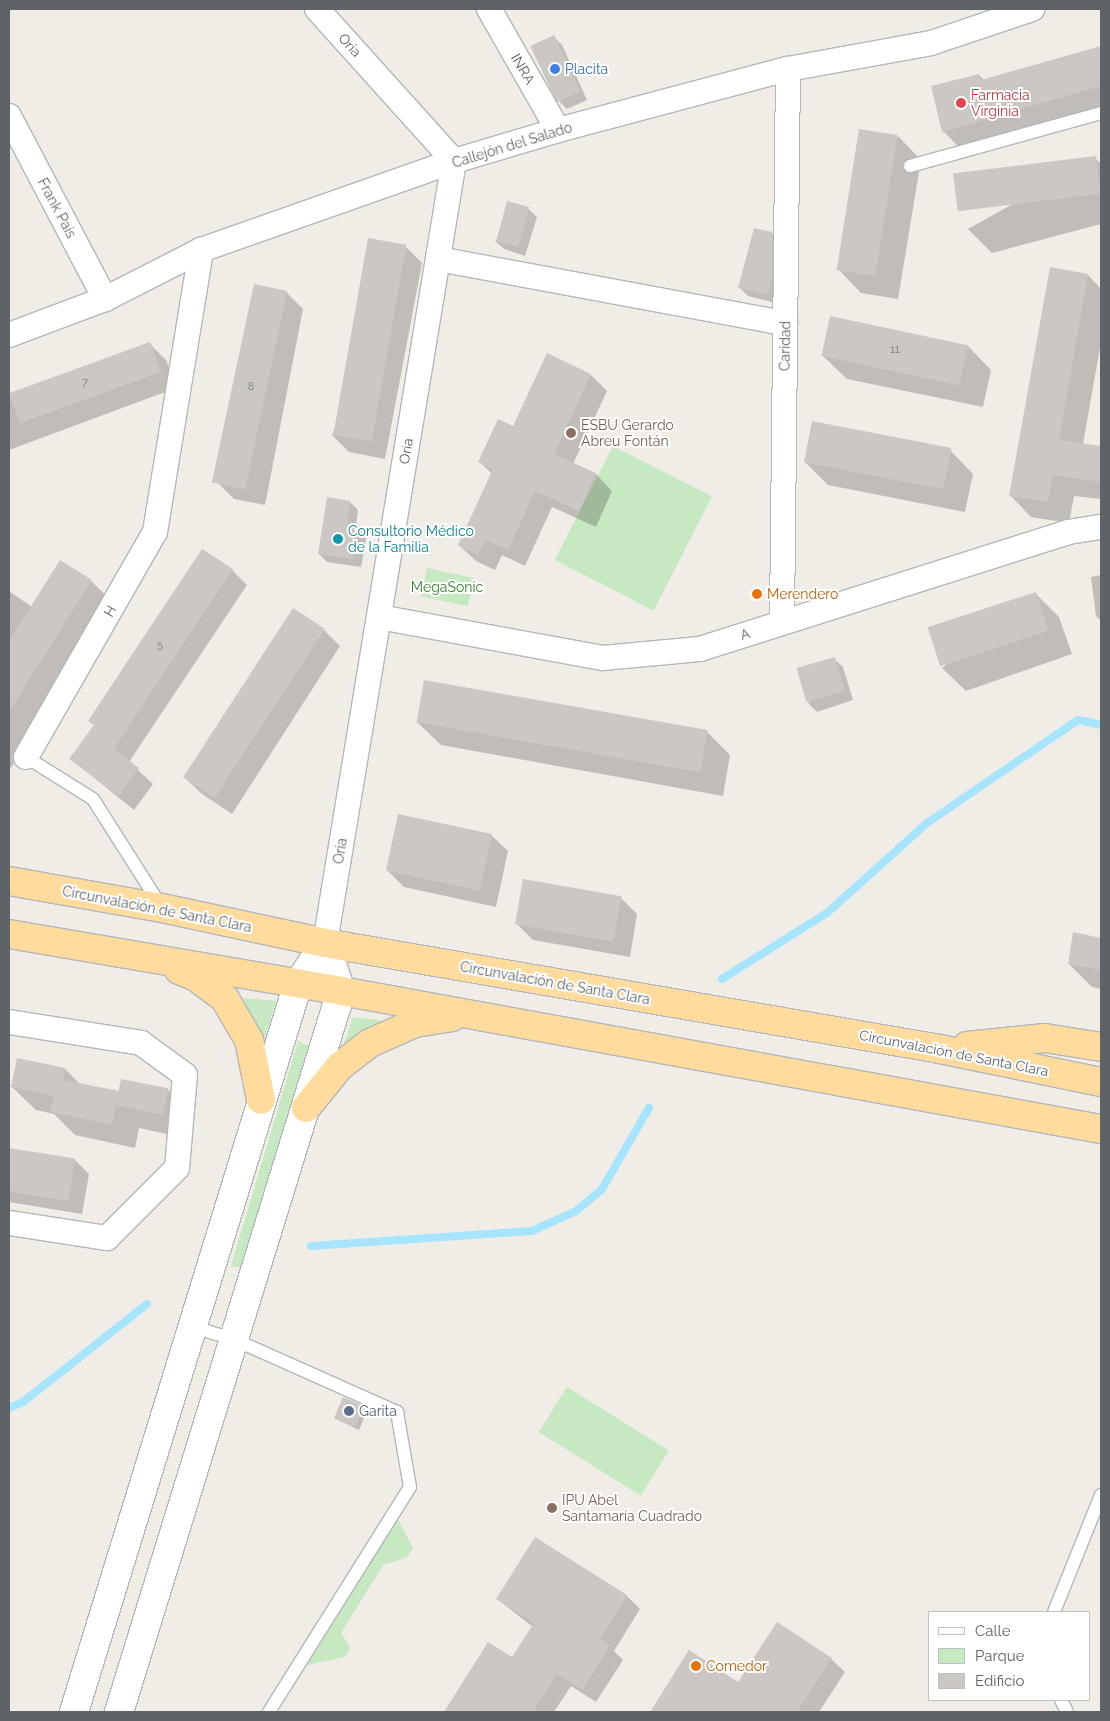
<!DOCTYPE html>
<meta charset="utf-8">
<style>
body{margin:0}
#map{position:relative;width:1110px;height:1721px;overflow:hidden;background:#f0ece6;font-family:Raleway,sans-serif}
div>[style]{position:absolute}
.green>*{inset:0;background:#c7e9c1;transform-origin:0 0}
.shadow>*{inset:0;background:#0003}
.stream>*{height:8px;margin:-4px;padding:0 4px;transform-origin:4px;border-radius:4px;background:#a7e5ff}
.building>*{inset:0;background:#cbc7c2;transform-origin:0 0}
.roads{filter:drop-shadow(1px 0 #b3b7bb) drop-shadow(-1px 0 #b3b7bb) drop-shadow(0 1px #b3b7bb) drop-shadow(0 -1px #b3b7bb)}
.service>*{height:12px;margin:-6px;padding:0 6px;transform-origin:6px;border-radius:6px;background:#fff}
.minor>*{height:24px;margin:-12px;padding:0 12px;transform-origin:12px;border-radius:12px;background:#fff}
.secondary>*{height:28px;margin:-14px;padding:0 14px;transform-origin:14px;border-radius:14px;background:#fff}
.trunk>*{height:28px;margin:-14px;padding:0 14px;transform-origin:14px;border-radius:14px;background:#ffdc9d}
.dots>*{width:14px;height:14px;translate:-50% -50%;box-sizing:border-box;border:2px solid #fff;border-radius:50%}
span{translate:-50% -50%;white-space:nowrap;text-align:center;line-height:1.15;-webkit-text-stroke:4px #fff;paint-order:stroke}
.number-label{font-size:11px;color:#787c7e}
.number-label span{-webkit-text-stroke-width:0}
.street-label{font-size:14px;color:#5d6367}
.shop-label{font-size:14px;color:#366cbe}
.left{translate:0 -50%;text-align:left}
.health-label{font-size:14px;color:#be3a42}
.education-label{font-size:14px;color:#785e54}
.culture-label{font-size:14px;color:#0d838f}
.park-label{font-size:14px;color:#388330}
.food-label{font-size:14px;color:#c56008}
.service-label{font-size:14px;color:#4e5e75}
.frame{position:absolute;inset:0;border:10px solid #5d6367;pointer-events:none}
.legend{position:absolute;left:928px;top:1611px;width:162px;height:90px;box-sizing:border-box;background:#fff;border:1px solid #bec1c2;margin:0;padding:6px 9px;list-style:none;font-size:15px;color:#5d6367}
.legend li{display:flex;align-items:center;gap:10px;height:25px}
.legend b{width:25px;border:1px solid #bec1c2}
</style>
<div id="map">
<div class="green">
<i style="left:613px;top:446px;width:111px;height:128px;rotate:27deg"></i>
<i style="left:427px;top:568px;width:48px;height:29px;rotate:12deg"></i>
<i style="clip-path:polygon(243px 998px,276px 1001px,264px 1040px)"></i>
<i style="clip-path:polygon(353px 1017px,386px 1021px,343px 1046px)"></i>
<i style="clip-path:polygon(298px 1041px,310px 1047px,241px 1268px,231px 1266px)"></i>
<i style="left:567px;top:1387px;width:120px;height:53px;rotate:32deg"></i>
<i style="clip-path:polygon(398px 1519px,413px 1548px,406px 1558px,383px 1565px,341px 1633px,350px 1648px,345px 1657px,307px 1665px)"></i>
</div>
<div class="shadow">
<i style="clip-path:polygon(553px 36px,562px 45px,587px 100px,567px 109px,559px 101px)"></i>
<i style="clip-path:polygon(1101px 48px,1101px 111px,962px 150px,943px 131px,979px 75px,984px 80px)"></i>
<i style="clip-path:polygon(898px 136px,921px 160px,898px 299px,861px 293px,838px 269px)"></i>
<i style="clip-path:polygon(1095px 158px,1101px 164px,1101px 224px,992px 253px,968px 229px)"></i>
<i style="clip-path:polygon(528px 209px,537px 217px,525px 256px,504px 249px,495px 241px)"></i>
<i style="clip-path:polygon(772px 234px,780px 242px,776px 303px,748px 296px,740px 288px)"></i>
<i style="clip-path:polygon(405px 246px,422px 263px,385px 459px,349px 452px,332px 435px)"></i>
<i style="clip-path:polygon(1051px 269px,1088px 275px,1101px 289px,1101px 342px,1083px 444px,1101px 447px,1101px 499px,1074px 496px,1069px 523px,1031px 517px,1010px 495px)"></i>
<i style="clip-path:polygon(286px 292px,303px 309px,265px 505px,234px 499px,217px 482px)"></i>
<i style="clip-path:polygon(149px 343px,166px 360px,176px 388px,9px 450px,9px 395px)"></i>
<i style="clip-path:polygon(968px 346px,991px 370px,983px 407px,847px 379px,823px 356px)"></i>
<i style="clip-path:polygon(591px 375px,607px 391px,573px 464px,596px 474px,612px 491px,596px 527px,552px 507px,525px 566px,502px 555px,495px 570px,476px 561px,459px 545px,492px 474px,480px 462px,514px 428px)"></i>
<i style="clip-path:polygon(950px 450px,973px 474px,965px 512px,828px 485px,805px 462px)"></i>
<i style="clip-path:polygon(328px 498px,350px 502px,358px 510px,356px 526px,367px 534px,361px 567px,327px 562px,319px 554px)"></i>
<i style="clip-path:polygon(232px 570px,247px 585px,129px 762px,153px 784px,134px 810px,71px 759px,95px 726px,90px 721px)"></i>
<i style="clip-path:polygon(1101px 575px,1101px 621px,1096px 616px,1091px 577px)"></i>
<i style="clip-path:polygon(91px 581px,115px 604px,11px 768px,9px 767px,9px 591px,32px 607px)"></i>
<i style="clip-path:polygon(1035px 593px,1059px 617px,1072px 654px,966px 691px,942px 668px)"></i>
<i style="clip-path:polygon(324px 630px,340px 646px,232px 814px,202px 794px,185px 778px)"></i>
<i style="clip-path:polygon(834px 659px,843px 667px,853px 700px,817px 712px,808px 703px)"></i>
<i style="clip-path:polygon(417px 722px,707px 732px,730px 755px,723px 796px,441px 745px)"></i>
<i style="clip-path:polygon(491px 835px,508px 851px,496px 907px,404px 887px,387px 870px)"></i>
<i style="clip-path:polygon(621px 898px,637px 914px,630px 957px,533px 940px,516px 923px)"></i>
<i style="clip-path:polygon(1074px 934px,1101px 939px,1101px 989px,1092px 987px,1069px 964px)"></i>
<i style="clip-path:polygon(65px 1069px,80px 1084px,118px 1092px,167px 1089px,191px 1113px,185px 1138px,139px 1128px,135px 1148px,75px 1135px,54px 1114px,36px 1110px,12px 1087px)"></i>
<i style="clip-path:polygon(9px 1151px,75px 1160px,89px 1174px,82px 1214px,9px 1202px)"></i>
<i style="clip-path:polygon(363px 1407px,367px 1411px,359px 1430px,334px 1418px)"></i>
<i style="clip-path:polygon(535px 1538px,627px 1596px,640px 1609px,614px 1651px,623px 1660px,596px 1702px,571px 1686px,554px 1712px,445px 1712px,488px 1644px,512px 1659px,533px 1627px,497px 1599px)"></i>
<i style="clip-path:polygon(777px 1624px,831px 1659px,845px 1672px,819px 1712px,651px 1712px,689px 1652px,738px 1684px)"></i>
</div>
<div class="stream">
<i style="left:722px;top:979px;width:124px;rotate:-32.2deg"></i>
<i style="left:827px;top:913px;width:135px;rotate:-42deg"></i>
<i style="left:927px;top:823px;width:183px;rotate:-34.3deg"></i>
<i style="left:1078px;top:720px;width:24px;rotate:12deg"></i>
<i style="left:311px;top:1246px;width:222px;rotate:-3.9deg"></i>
<i style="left:532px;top:1231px;width:48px;rotate:-24.4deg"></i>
<i style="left:576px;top:1211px;width:34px;rotate:-40deg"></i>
<i style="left:602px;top:1189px;width:94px;rotate:-59.9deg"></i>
<i style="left:9px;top:1408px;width:15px;rotate:-23deg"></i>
<i style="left:23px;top:1402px;width:158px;rotate:-38.3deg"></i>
</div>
<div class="building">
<i style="left:554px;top:35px;width:62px;height:26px;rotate:65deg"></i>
<i style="clip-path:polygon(1101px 46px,1101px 86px,942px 132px,931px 86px,979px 74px,981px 80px)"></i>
<i style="left:859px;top:129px;width:39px;height:143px;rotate:9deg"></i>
<i style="left:1096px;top:156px;width:38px;height:144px;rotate:83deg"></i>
<i style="left:507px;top:201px;width:23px;height:42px;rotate:15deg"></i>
<i style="clip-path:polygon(754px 228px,772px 232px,772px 278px,768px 295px,738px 288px)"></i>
<i style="left:368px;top:238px;width:39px;height:200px;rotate:10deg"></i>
<i style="clip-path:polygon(1050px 267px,1088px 274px,1059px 440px,1101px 446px,1101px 482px,1053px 475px,1048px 502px,1009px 496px)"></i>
<i style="left:254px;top:284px;width:34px;height:203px;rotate:12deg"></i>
<i style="left:830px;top:316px;width:141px;height:41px;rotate:12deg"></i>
<i style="left:150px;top:342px;width:32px;height:150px;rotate:70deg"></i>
<i style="clip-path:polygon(547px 353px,591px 374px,554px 454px,596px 473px,579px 511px,535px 491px,508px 550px,485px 540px,478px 555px,458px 545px,493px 469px,478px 462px,498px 419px,513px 426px)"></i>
<i style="left:812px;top:421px;width:142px;height:42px;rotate:11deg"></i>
<i style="clip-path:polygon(327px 497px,350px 501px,347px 523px,359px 525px,353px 559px,318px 554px)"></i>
<i style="clip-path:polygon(202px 549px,233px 569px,114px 749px,139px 768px,119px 796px,69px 759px,94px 725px,88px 721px)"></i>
<i style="clip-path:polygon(60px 560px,92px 580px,9px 712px,9px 641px)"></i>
<i style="left:1036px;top:592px;width:41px;height:114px;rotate:72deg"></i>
<i style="left:293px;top:608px;width:38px;height:202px;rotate:33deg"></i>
<i style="left:835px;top:657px;width:35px;height:40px;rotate:74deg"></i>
<i style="left:424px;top:680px;width:288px;height:43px;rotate:10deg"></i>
<i style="left:398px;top:814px;width:96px;height:58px;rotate:12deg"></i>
<i style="left:523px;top:879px;width:100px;height:46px;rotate:10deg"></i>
<i style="clip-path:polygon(1073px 932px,1101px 938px,1101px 970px,1068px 964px)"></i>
<i style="clip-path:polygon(17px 1058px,65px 1068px,63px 1080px,119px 1091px,112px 1125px,50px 1112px,54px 1096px,11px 1087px)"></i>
<i style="left:121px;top:1079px;width:48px;height:27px;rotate:11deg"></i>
<i style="left:9px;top:1148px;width:67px;height:43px;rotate:9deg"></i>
<i style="left:343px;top:1397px;width:23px;height:23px;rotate:23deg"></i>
<i style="clip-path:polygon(535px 1537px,627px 1595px,600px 1639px,610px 1645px,583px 1690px,557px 1674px,533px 1712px,444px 1712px,488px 1642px,512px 1657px,534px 1623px,496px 1599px)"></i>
<i style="clip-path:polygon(777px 1622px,832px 1658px,797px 1712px,650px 1712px,689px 1650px,738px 1682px)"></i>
</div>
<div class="roads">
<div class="service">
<i style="left:910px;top:166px;width:198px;rotate:-15.5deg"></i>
<i style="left:26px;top:757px;width:79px;rotate:32.1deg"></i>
<i style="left:93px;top:799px;width:127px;rotate:57.6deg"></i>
<i style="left:193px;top:1327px;width:42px;rotate:16.7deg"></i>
<i style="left:233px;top:1339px;width:180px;rotate:24deg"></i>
<i style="left:397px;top:1412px;width:76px;rotate:80.2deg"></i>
<i style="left:410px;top:1487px;width:266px;rotate:122.1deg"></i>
<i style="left:1054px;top:1612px;width:126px;rotate:-68.1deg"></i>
<i style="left:1061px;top:1700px;width:13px;rotate:63deg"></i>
</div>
<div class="minor">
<i style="left:317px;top:9px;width:205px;rotate:48deg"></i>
<i style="left:454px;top:161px;width:793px;rotate:99.37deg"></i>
<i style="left:489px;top:9px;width:139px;rotate:60.3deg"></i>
<i style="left:9px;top:116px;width:207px;rotate:62.3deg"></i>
<i style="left:438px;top:259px;width:353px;rotate:10.5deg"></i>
<i style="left:9px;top:335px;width:103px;rotate:-20.6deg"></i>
<i style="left:105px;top:299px;width:108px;rotate:-27deg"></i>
<i style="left:201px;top:250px;width:268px;rotate:-19.4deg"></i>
<i style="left:454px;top:161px;width:109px;rotate:-16.6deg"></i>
<i style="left:558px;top:130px;width:238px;rotate:-14.9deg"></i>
<i style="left:788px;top:69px;width:145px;rotate:-10.3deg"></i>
<i style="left:931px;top:43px;width:107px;rotate:-18.6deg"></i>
<i style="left:379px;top:617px;width:228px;rotate:10.4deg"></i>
<i style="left:603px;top:658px;width:97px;rotate:-5.3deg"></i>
<i style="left:700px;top:649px;width:386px;rotate:-17.6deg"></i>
<i style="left:1068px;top:532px;width:33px;rotate:-9deg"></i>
<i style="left:782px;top:622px;width:553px;rotate:-89.38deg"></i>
<i style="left:26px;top:757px;width:259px;rotate:-60.2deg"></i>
<i style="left:155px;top:532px;width:286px;rotate:-80.7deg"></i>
<i style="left:9px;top:1022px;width:134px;rotate:9deg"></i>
<i style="left:141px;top:1043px;width:54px;rotate:36deg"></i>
<i style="left:185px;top:1075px;width:93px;rotate:94.9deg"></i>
<i style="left:177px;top:1168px;width:99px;rotate:135deg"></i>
<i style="left:107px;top:1238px;width:99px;rotate:-171.3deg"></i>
</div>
<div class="secondary">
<i style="left:74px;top:1712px;width:762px;rotate:-72.9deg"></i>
<i style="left:298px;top:984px;width:49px;rotate:-56.6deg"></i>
<i style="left:325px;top:943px;width:51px;rotate:71.6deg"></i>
<i style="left:341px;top:991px;width:18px;rotate:106deg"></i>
<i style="left:336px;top:1008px;width:737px;rotate:107.13deg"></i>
</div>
<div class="trunk">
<i style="left:9px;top:881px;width:155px;rotate:10deg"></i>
<i style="left:162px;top:908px;width:167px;rotate:12.1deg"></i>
<i style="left:325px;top:943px;width:624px;rotate:9.78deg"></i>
<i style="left:940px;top:1049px;width:164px;rotate:11.6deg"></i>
<i style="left:9px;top:934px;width:337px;rotate:9.7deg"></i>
<i style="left:341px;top:991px;width:772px;rotate:10.29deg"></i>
<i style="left:179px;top:970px;width:18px;rotate:22deg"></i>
<i style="left:196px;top:977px;width:36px;rotate:37deg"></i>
<i style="left:225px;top:999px;width:48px;rotate:59.7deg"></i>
<i style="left:249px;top:1040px;width:61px;rotate:78.7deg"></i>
<i style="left:967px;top:1046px;width:78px;rotate:-5.9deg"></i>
<i style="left:1045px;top:1038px;width:57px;rotate:9.1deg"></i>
<i style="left:306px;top:1108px;width:53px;rotate:-51.2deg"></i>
<i style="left:339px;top:1067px;width:39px;rotate:-38deg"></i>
<i style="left:370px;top:1043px;width:49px;rotate:-24deg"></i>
<i style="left:415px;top:1023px;width:37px;rotate:-9deg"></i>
</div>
</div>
<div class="dots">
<i style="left:555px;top:69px;background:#3f7fe0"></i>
<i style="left:961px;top:103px;background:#e0444e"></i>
<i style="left:571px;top:433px;background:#8d6e63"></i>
<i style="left:338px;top:539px;background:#0f9aa8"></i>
<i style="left:757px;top:594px;background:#e8710a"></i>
<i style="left:349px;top:1411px;background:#5c6f8a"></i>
<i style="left:552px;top:1508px;background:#8d6e63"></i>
<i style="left:696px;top:1666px;background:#e8710a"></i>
</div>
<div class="number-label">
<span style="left:895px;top:350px">11</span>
<span style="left:85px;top:383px">7</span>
<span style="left:251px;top:387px">8</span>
<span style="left:160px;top:645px">5</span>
</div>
<div class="street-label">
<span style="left:350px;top:45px;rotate:48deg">Oria</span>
<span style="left:523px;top:69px;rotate:60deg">INRA</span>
<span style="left:512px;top:145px;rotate:-17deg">Callejón del Salado</span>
<span style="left:57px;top:208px;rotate:62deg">Frank País</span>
<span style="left:785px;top:346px;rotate:-89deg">Caridad</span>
<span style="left:406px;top:451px;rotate:-81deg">Oria</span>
<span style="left:110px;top:611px;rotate:-60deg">H</span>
<span style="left:745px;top:634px;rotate:-18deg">A</span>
<span style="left:340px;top:851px;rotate:-81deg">Oria</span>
<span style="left:157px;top:909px;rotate:11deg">Circunvalación de Santa Clara</span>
<span style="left:555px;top:983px;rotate:10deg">Circunvalación de Santa Clara</span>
<span style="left:954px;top:1053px;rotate:11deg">Circunvalación de Santa Clara</span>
</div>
<div class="shop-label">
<span class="left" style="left:565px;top:69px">Placita</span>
</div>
<div class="health-label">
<span class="left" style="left:971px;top:103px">Farmacia<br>Virginia</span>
</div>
<div class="education-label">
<span class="left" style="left:581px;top:433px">ESBU Gerardo<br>Abreu Fontán</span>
<span class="left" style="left:562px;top:1508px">IPU Abel<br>Santamaría Cuadrado</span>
</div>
<div class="culture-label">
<span class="left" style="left:348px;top:539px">Consultorio Médico<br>de la Familia</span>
</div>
<div class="park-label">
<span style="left:447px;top:587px">MegaSonic</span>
</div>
<div class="food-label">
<span class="left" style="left:767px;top:594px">Merendero</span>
<span class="left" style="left:706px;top:1666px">Comedor</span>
</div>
<div class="service-label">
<span class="left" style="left:359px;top:1411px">Garita</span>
</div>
<div class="frame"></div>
<ul class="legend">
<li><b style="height:6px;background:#fff"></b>Calle</li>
<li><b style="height:14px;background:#c7e9c1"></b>Parque</li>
<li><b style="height:14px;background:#cbc7c2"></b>Edificio</li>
</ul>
</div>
